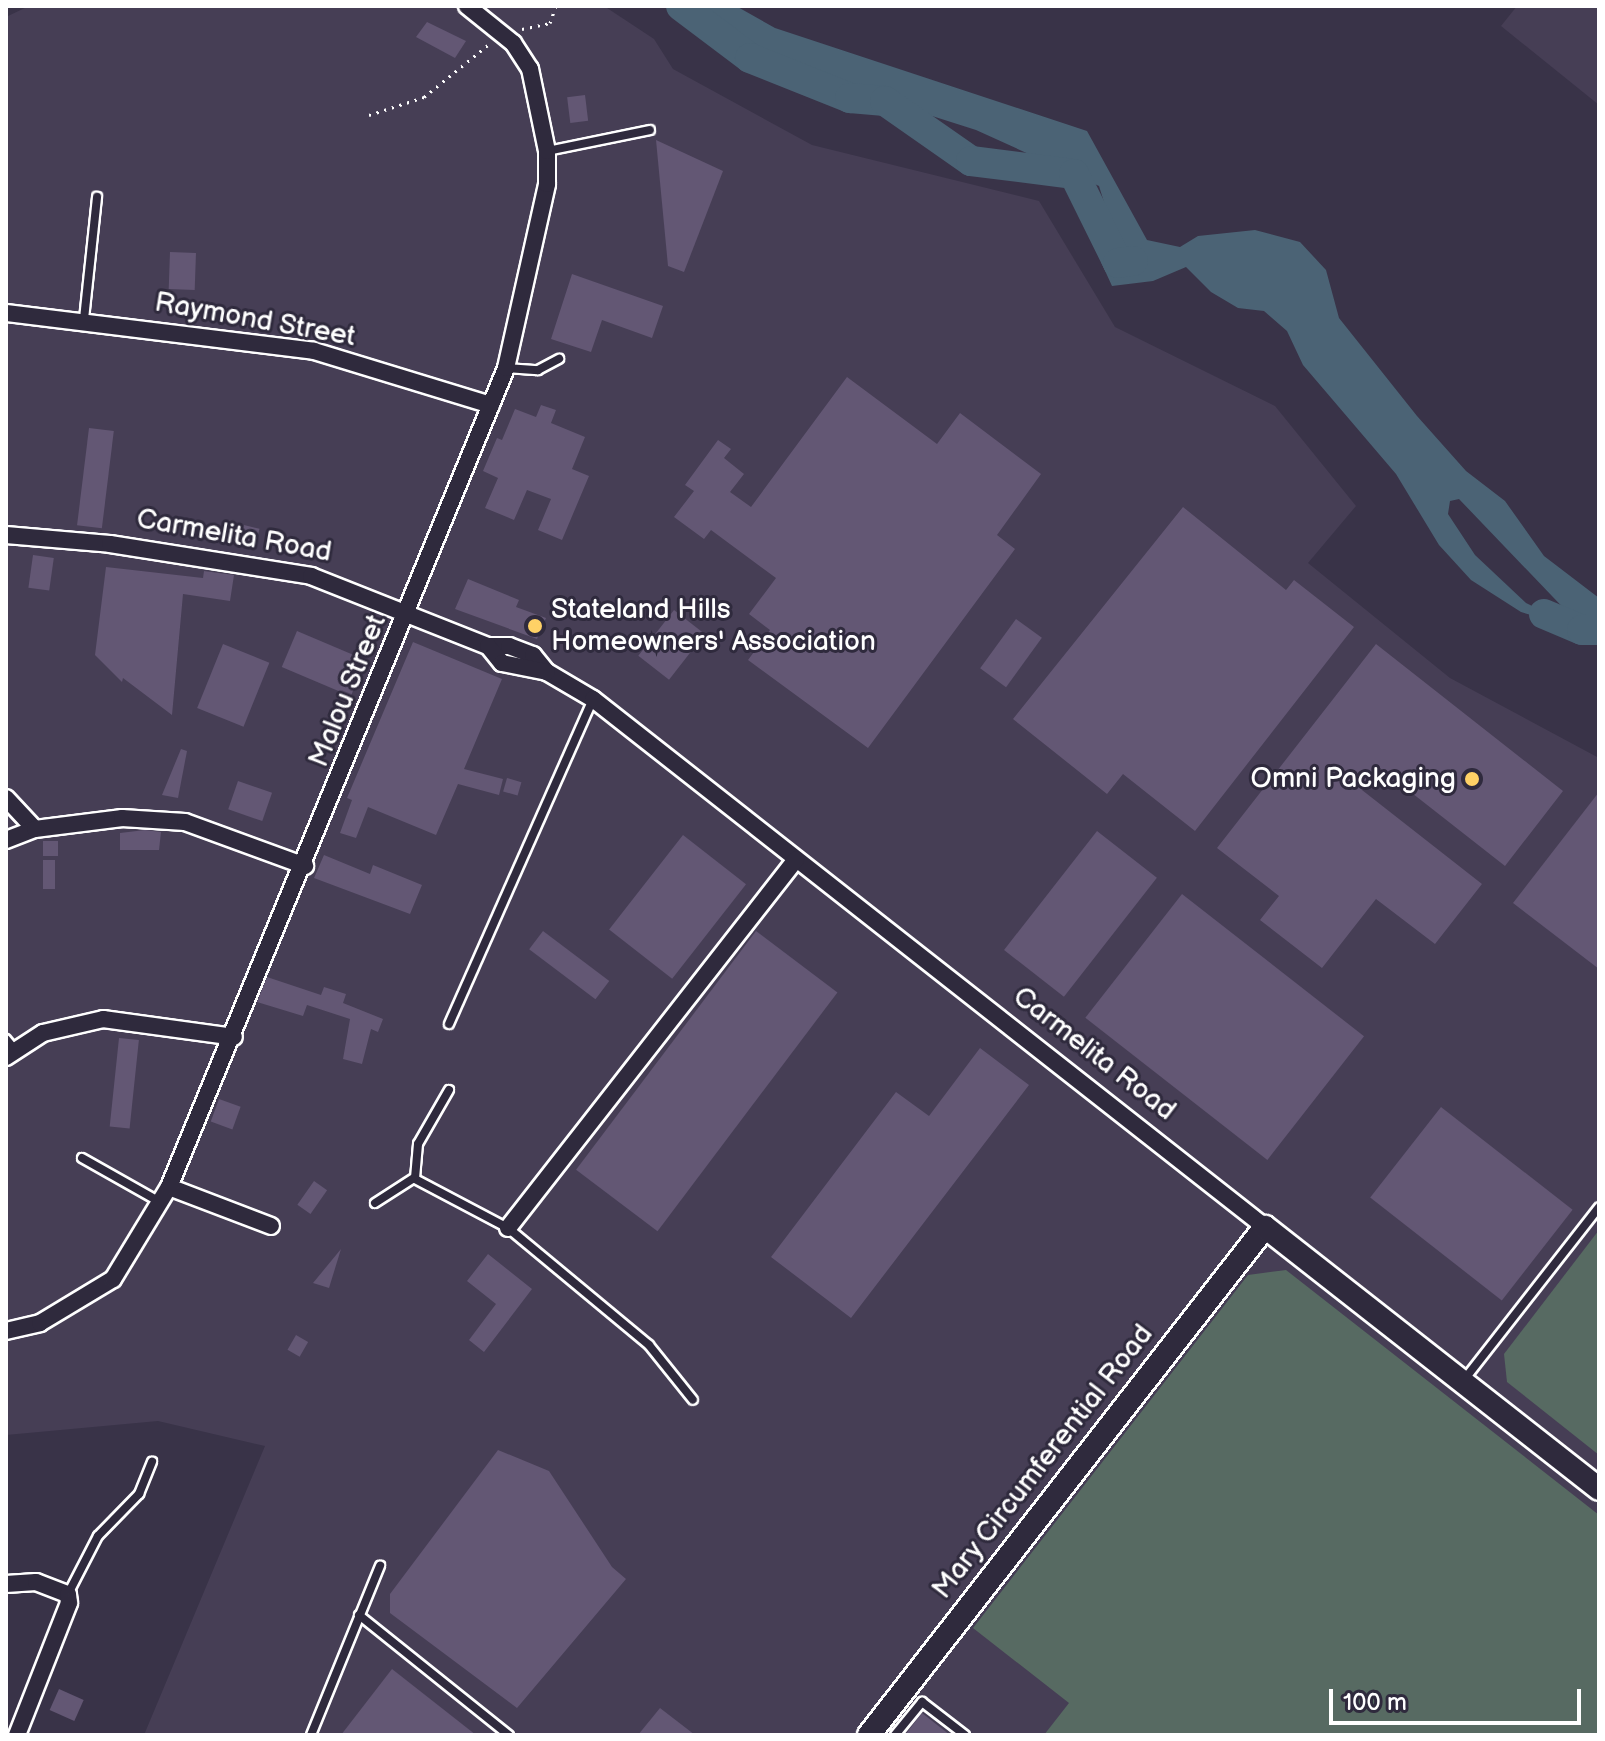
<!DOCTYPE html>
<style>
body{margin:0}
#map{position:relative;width:1605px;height:1741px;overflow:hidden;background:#393348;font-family:"Balsamiq Sans",sans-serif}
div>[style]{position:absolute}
.built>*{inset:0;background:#463e55}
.green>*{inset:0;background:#576a62}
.water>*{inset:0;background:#4b6375}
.river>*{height:30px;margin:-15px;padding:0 15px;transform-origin:15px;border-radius:15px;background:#4b6375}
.building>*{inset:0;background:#635774;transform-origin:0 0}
.path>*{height:3px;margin-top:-1.5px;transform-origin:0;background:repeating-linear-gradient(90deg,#fff 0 2px,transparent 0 8px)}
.roads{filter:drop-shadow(2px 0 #fff) drop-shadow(-2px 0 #fff) drop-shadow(0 2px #fff) drop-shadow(0 -2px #fff)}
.lane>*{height:8px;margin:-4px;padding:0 4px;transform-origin:4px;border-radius:4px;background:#2f2a3d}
.street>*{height:16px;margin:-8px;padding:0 8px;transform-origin:8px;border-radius:8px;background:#2f2a3d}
.secondary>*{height:22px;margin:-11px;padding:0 11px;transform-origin:11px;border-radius:11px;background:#2f2a3d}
.dots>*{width:22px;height:22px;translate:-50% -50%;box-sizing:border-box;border:4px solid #2f2a3d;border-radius:50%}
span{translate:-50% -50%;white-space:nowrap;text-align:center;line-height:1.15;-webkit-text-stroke:6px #2f2a3d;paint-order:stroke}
.street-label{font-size:28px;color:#fff}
.poi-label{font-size:28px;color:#fff}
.left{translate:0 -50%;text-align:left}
.right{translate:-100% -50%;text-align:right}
.frame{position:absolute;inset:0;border:8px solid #fff;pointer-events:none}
.scale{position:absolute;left:1329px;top:1689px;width:252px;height:36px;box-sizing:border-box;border:4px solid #fff;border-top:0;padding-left:10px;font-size:24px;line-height:28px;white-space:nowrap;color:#fff;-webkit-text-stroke:6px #2f2a3d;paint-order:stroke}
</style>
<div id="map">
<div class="built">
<i style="clip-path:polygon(29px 6px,604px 6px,654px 39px,673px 69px,812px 145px,1039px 201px,1115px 327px,1275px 406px,1356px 506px,1308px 563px,1450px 678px,1599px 758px,1599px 1735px,144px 1735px,265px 1446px,158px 1421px,6px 1435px,6px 17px)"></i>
<i style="clip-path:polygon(1517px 6px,1599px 6px,1599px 105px,1501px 26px)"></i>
</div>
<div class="green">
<i style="clip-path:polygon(1599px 1230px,1599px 1455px,1507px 1382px,1504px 1354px)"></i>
<i style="clip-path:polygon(1286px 1270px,1599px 1515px,1599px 1735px,1044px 1735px,1069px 1703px,973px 1628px,1248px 1275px)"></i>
</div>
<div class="water">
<i style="clip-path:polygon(681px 6px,736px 6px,775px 28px,1087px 131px,1147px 240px,1180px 247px,1198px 236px,1255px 230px,1300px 242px,1326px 270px,1339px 318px,1417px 416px,1466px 471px,1505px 501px,1544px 556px,1599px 598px,1599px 629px,1574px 619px,1459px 499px,1450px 501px,1448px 514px,1475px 555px,1526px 603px,1582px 630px,1521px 612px,1471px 580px,1439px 545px,1396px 474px,1303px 365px,1287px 331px,1264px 311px,1238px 308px,1211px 292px,1186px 267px,1153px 281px,1112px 286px,1101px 262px,1112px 228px,1099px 186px,976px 130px,885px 101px,850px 98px,750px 58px)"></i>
</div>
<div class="river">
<i style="left:681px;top:6px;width:86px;rotate:37deg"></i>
<i style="left:750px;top:58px;width:108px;rotate:21.8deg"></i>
<i style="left:850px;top:98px;width:35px;rotate:5deg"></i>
<i style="left:885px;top:101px;width:105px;rotate:34.9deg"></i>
<i style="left:971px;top:161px;width:104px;rotate:7.2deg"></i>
<i style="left:1074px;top:174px;width:99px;rotate:63.7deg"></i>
<i style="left:1118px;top:263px;width:15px;rotate:-8deg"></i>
<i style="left:1544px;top:614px;width:41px;rotate:22.8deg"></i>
<i style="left:1582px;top:630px;width:17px"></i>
</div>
<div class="building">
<i style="clip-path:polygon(427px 22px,466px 41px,455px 58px,416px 37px)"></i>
<i style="left:585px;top:95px;width:26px;height:18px;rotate:83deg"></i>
<i style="clip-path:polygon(656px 140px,723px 171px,684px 272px,668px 266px)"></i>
<i style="left:170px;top:252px;width:26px;height:37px;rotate:2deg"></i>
<i style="clip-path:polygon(572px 274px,663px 306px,652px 338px,602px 320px,591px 352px,551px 339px)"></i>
<i style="clip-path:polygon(847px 377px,937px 444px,960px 413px,1041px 474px,997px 535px,1015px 549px,868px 748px,748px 660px,770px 630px,749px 614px,776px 578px,711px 530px,704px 539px,674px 517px,694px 491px,685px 485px,718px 440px,731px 449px,724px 458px,744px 474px,730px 492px,751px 507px)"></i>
<i style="clip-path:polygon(541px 405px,556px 410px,551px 423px,585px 437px,572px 469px,589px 476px,562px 540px,538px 530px,551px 499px,527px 490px,514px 520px,485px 508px,498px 478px,483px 471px,497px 438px,502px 440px,515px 409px,536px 417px)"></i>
<i style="left:89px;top:428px;width:25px;height:98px;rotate:7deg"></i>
<i style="clip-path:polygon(1183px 507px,1286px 590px,1294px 580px,1354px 627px,1195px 831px,1123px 774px,1107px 794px,1013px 719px)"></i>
<i style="left:244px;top:525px;width:16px;height:21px;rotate:14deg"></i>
<i style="left:33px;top:555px;width:21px;height:33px;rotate:8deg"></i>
<i style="clip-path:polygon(106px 567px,203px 578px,204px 571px,234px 575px,230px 601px,183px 594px,172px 715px,123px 678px,122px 682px,95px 655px)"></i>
<i style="clip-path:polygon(468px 579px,519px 600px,516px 607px,546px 618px,537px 639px,455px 609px)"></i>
<i style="left:674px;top:610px;width:39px;height:58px;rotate:38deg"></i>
<i style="left:1016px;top:619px;width:32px;height:61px;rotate:36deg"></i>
<i style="left:297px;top:631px;width:75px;height:39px;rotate:23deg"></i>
<i style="clip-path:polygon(413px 642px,502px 679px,464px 769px,503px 779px,499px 795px,458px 784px,436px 835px,368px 807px,356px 838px,340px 833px,352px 800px,347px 798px)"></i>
<i style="left:223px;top:644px;width:50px;height:69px;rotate:22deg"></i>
<i style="clip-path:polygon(1376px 644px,1563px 791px,1505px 866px,1380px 768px,1362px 790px,1482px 884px,1435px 944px,1376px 899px,1322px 968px,1260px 920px,1279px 896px,1217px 848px)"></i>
<i style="clip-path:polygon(181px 749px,187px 751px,178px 798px,162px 795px)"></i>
<i style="left:507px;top:778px;width:15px;height:14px;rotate:16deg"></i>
<i style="left:238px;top:781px;width:36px;height:30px;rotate:19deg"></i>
<i style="clip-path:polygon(1599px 792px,1599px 969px,1513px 903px)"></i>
<i style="clip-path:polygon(145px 830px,161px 832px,159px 850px,120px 850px,120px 833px)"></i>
<i style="left:1097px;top:831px;width:76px;height:151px;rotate:38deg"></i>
<i style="left:683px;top:835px;width:80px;height:120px;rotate:38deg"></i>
<i style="left:43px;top:841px;width:15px;height:15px"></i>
<i style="clip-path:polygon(324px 855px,370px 874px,373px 865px,422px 885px,410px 914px,314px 878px)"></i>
<i style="left:43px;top:860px;width:12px;height:29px"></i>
<i style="left:1182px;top:894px;width:231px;height:157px;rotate:38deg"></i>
<i style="left:543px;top:931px;width:83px;height:23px;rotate:37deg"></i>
<i style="left:756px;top:931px;width:102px;height:299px;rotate:37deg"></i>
<i style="clip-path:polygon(267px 977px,321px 995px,324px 987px,346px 994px,343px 1003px,383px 1019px,378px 1032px,371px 1029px,362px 1064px,343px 1059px,350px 1019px,307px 1005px,303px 1016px,257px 1002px)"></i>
<i style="left:119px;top:1038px;width:20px;height:89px;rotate:6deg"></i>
<i style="clip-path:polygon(980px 1048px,1029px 1085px,851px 1318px,771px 1257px,896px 1092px,929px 1116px)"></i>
<i style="left:219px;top:1099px;width:23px;height:24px;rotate:20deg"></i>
<i style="left:1441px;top:1107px;width:167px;height:115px;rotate:38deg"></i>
<i style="left:314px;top:1181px;width:16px;height:29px;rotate:35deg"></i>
<i style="clip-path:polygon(341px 1249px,329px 1288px,313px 1283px)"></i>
<i style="clip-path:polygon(488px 1254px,532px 1289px,484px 1352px,469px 1340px,496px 1304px,467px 1281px)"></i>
<i style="left:296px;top:1335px;width:14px;height:17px;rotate:30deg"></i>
<i style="clip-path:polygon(498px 1450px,549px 1471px,612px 1567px,626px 1579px,517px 1708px,390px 1613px,390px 1594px)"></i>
<i style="clip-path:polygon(392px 1669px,476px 1735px,341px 1735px)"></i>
<i style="left:59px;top:1689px;width:27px;height:23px;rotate:24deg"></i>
<i style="clip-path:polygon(660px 1708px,695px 1735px,638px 1735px)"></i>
<i style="clip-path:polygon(922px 1713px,950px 1735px,905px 1735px)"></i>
</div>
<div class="path">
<i style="left:522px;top:29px;width:29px;rotate:-12deg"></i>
<i style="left:550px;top:23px;width:18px;rotate:-71deg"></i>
<i style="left:369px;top:115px;width:58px;rotate:-18.1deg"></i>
<i style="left:424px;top:97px;width:82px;rotate:-39.1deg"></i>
</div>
<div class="roads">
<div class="lane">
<i style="left:547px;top:151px;width:105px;rotate:-11.5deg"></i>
<i style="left:84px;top:319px;width:123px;rotate:-83.9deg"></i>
<i style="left:506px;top:368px;width:32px;rotate:4deg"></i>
<i style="left:538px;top:370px;width:24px;rotate:-28deg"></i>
<i style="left:449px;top:1024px;width:355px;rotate:-66.1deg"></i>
<i style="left:6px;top:1039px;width:13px;rotate:51deg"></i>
<i style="left:449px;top:1090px;width:62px;rotate:119.9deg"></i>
<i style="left:418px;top:1144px;width:35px;rotate:95deg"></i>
<i style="left:415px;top:1179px;width:105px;rotate:27.8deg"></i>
<i style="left:508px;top:1228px;width:183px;rotate:39.7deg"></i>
<i style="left:649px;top:1345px;width:70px;rotate:51.3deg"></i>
<i style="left:82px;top:1158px;width:90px;rotate:29.4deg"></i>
<i style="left:375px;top:1203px;width:46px;rotate:-32.7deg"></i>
<i style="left:1464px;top:1380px;width:219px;rotate:-52deg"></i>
<i style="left:68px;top:1594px;width:65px;rotate:-62.7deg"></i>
<i style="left:98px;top:1536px;width:59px;rotate:-45.7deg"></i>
<i style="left:139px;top:1494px;width:35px;rotate:-68deg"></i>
<i style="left:359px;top:1615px;width:192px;rotate:38.7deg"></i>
<i style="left:311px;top:1735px;width:183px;rotate:-67.8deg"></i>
<i style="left:895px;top:1735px;width:43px;rotate:-50.7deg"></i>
<i style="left:922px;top:1702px;width:54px;rotate:37.5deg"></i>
</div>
<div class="street">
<i style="left:6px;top:313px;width:310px;rotate:7deg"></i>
<i style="left:314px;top:351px;width:185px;rotate:17deg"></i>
<i style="left:6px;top:535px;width:104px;rotate:4.9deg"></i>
<i style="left:110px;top:544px;width:204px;rotate:9deg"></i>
<i style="left:311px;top:576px;width:190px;rotate:21.6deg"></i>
<i style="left:488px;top:646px;width:21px"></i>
<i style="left:509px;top:646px;width:26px;rotate:21deg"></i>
<i style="left:533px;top:655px;width:22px;rotate:51deg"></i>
<i style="left:547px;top:672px;width:53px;rotate:30.4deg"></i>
<i style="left:593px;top:699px;width:855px;rotate:38.16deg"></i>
<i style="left:488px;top:646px;width:22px;rotate:51deg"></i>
<i style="left:502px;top:663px;width:46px;rotate:11.3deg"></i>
<i style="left:6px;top:798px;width:42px;rotate:46.9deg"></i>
<i style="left:6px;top:840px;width:31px;rotate:-21deg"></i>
<i style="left:35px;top:829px;width:88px;rotate:-7.2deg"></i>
<i style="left:122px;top:818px;width:63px;rotate:3.6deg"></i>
<i style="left:185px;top:822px;width:128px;rotate:20.1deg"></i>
<i style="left:6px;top:1057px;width:44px;rotate:-33deg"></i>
<i style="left:43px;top:1033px;width:62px;rotate:-13.1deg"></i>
<i style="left:103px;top:1019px;width:132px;rotate:7.8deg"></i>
<i style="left:169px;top:1187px;width:109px;rotate:20.9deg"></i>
<i style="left:508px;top:1228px;width:468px;rotate:-52deg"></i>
<i style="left:6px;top:1331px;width:35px;rotate:-13deg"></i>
<i style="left:40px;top:1323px;width:85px;rotate:-31.1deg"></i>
<i style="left:113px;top:1279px;width:108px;rotate:-58.7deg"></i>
<i style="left:169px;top:1187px;width:886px;rotate:-67.63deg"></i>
<i style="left:506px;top:368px;width:189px;rotate:-77.4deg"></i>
<i style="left:547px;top:184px;width:33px;rotate:-90deg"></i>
<i style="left:547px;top:151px;width:84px;rotate:-101.7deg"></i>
<i style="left:530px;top:69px;width:31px;rotate:-123deg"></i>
<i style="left:513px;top:43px;width:59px;rotate:-141.2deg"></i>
<i style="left:6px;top:1584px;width:30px;rotate:-4deg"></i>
<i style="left:36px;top:1582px;width:34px;rotate:21deg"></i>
<i style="left:68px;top:1594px;width:9px;rotate:84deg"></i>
<i style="left:69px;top:1603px;width:142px;rotate:111.5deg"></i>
</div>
<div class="secondary">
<i style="left:869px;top:1735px;width:644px;rotate:-52.06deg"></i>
<i style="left:1265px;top:1227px;width:424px;rotate:38.1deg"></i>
</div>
</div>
<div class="dots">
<i style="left:535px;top:626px;background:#ffd166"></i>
<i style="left:1472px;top:779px;background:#ffd166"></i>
</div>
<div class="street-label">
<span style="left:255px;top:320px;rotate:10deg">Raymond Street</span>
<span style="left:234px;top:536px;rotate:10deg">Carmelita Road</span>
<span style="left:348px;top:691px;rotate:-68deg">Malou Street</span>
<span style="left:1094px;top:1054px;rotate:38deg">Carmelita Road</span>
<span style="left:1043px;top:1462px;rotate:-52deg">Mary Circumferential Road</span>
</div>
<div class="poi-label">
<span class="left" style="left:551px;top:626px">Stateland Hills<br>Homeowners' Association</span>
<span class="right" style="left:1456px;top:779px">Omni Packaging</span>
</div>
<div class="frame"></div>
<div class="scale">100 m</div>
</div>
